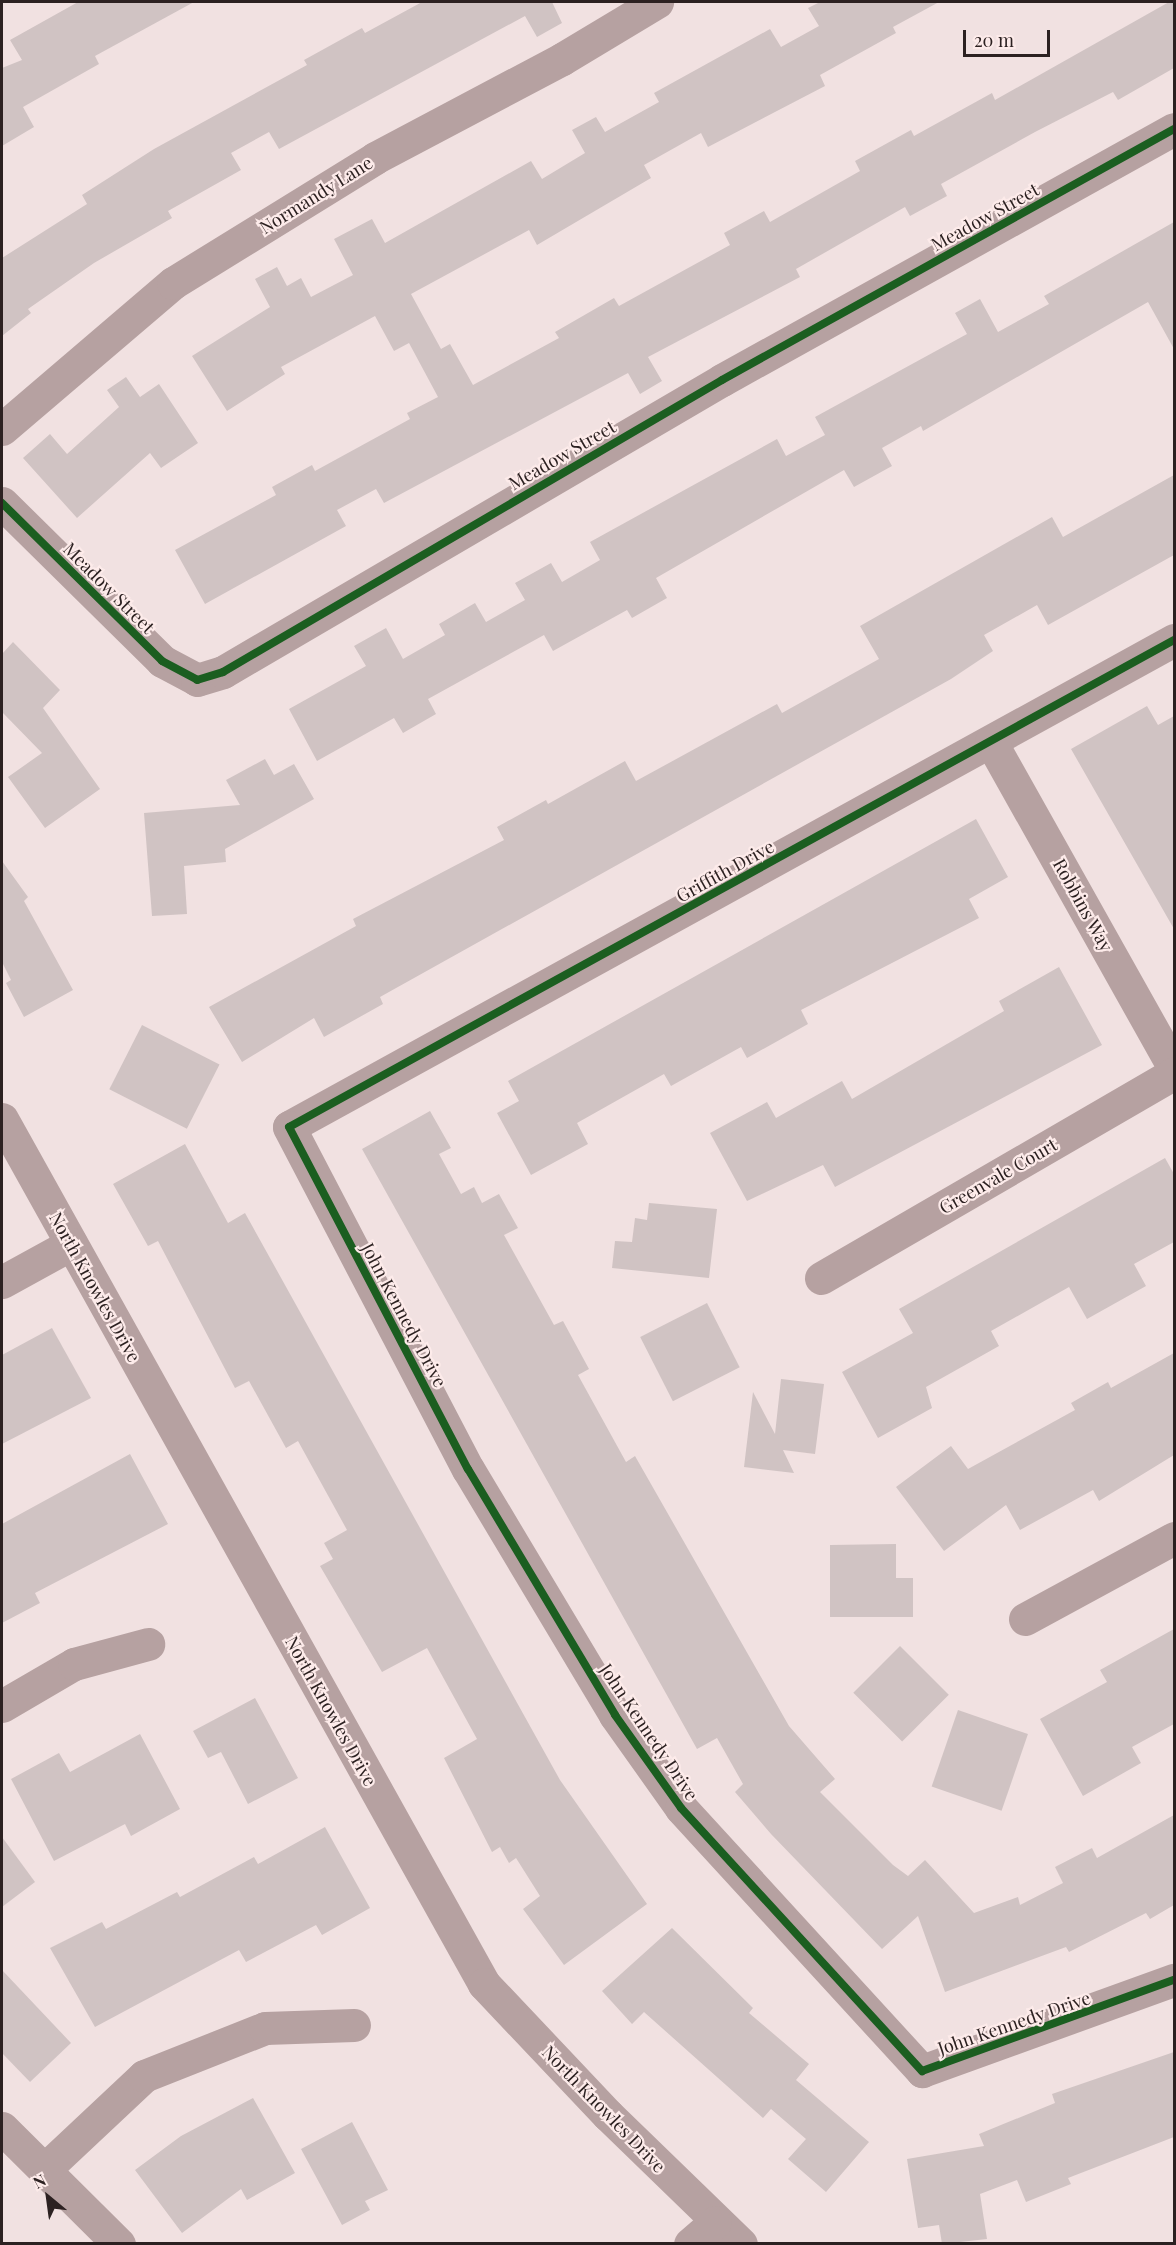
<!DOCTYPE html>
<style>
body{margin:0}
#map{position:relative;width:1176px;height:2245px;overflow:hidden;background:#f1e1e1;font-family:"Playfair Display",serif}
div>[style]{position:absolute}
.building>*{inset:0;background:#d0c3c3;transform-origin:0 0}
.minor>*{height:33px;margin:-16.5px;padding:0 16.5px;transform-origin:16.5px;border-radius:16.5px;background:#b6a1a1}
.cycleway>*{height:8px;margin:-4px;padding:0 4px;transform-origin:4px;border-radius:4px;background:#1b5e20}
span{translate:-50% -50%;white-space:nowrap;text-align:center;line-height:1.15;-webkit-text-stroke:4.5px #fdebea;paint-order:stroke}
.street-label{font-size:18px;color:#2c2121}
.frame{position:absolute;inset:0;border:3px solid #2c2121;pointer-events:none}
.north{position:absolute;left:18px;top:2167px;width:60px;height:60px;-webkit-text-stroke:4px #fdebea;paint-order:stroke;rotate:331deg;font-size:16px;font-weight:700;line-height:24px;text-align:center;color:#2c2121}
.north::after{content:'';display:block;margin:auto;width:21px;height:27px;background:#2c2121;clip-path:polygon(50% 0,100% 100%,50% 72%,0 100%)}
.scale{position:absolute;left:963px;top:30px;width:87px;height:27px;box-sizing:border-box;border:3px solid #2c2121;border-top:0;padding-left:8px;font-size:18px;line-height:21px;white-space:nowrap;color:#2c2121;-webkit-text-stroke:4px #fdebea;paint-order:stroke}
</style>
<div id="map">
<div class="building">
<i style="clip-path:polygon(78px 2px,194px 2px,95px 56px,99px 64px,23px 107px,34px 127px,2px 146px,2px 68px,22px 60px,10px 40px)"></i>
<i style="clip-path:polygon(422px 2px,552px 2px,562px 23px,537px 37px,525px 16px,279px 149px,269px 132px,231px 153px,241px 170px,168px 211px,172px 218px,94px 263px,28px 309px,31px 313px,2px 336px,2px 258px,87px 204px,82px 195px,154px 149px,307px 65px,304px 60px,362px 28px,365px 33px)"></i>
<i style="clip-path:polygon(820px 2px,939px 2px,893px 27px,896px 33px,820px 75px,825px 86px,708px 147px,701px 133px,644px 165px,651px 178px,537px 245px,529px 230px,411px 294px,441px 349px,450px 344px,473px 385px,559px 338px,555px 332px,614px 298px,619px 306px,730px 245px,724px 233px,764px 211px,770px 222px,860px 171px,855px 161px,911px 130px,914px 136px,992px 93px,995px 100px,1169px 2px,1174px 2px,1174px 68px,1118px 100px,1113px 92px,1035px 132px,941px 184px,947px 196px,910px 216px,905px 207px,796px 269px,800px 277px,648px 357px,662px 381px,640px 394px,628px 373px,384px 503px,376px 489px,337px 510px,346px 526px,205px 604px,175px 550px,276px 495px,272px 487px,312px 465px,315px 471px,410px 419px,407px 413px,438px 397px,409px 343px,394px 351px,375px 316px,281px 367px,285px 374px,227px 411px,192px 356px,270px 307px,255px 279px,277px 267px,287px 286px,301px 278px,311px 297px,353px 275px,334px 239px,372px 219px,385px 243px,531px 161px,542px 179px,585px 153px,572px 130px,596px 117px,605px 132px,659px 102px,654px 93px,770px 29px,781px 47px,819px 26px,808px 8px)"></i>
<i style="clip-path:polygon(1174px 222px,1174px 349px,1148px 302px,923px 431px,921px 426px,882px 448px,892px 466px,854px 487px,844px 470px,656px 578px,667px 598px,632px 618px,627px 610px,553px 651px,544px 635px,428px 699px,436px 714px,403px 733px,394px 718px,317px 761px,289px 709px,366px 666px,354px 646px,386px 628px,403px 659px,445px 635px,439px 624px,475px 603px,486px 622px,525px 600px,515px 583px,551px 563px,562px 582px,600px 560px,590px 542px,777px 439px,786px 456px,825px 435px,815px 417px,967px 334px,955px 313px,980px 299px,998px 332px,1049px 304px,1044px 296px)"></i>
<i style="clip-path:polygon(126px 377px,140px 397px,159px 384px,198px 443px,161px 468px,150px 453px,77px 518px,23px 458px,50px 434px,67px 454px,119px 407px,107px 390px)"></i>
<i style="clip-path:polygon(1174px 475px,1174px 555px,1048px 625px,1037px 605px,984px 635px,993px 651px,951px 679px,380px 997px,383px 1004px,324px 1037px,314px 1018px,242px 1062px,209px 1007px,356px 926px,353px 919px,504px 840px,497px 827px,546px 800px,548px 804px,625px 761px,636px 781px,777px 704px,782px 713px,879px 659px,860px 626px,1052px 517px,1063px 537px)"></i>
<i style="clip-path:polygon(13px 642px,60px 690px,43px 708px,100px 789px,45px 828px,8px 777px,42px 753px,2px 712px,2px 654px)"></i>
<i style="clip-path:polygon(1147px 706px,1158px 725px,1174px 716px,1174px 929px,1071px 749px)"></i>
<i style="clip-path:polygon(265px 759px,274px 775px,294px 764px,314px 799px,225px 849px,226px 862px,184px 866px,187px 914px,152px 916px,144px 813px,240px 805px,226px 780px)"></i>
<i style="clip-path:polygon(976px 819px,1008px 877px,969px 899px,979px 918px,801px 1010px,808px 1024px,747px 1058px,741px 1047px,671px 1086px,664px 1074px,577px 1123px,588px 1144px,531px 1175px,497px 1113px,519px 1101px,508px 1081px)"></i>
<i style="clip-path:polygon(2px 861px,28px 897px,24px 901px,73px 990px,24px 1017px,6px 983px,11px 980px,2px 962px)"></i>
<i style="clip-path:polygon(1059px 967px,1102px 1045px,835px 1187px,823px 1165px,747px 1201px,710px 1133px,767px 1102px,776px 1118px,842px 1081px,852px 1099px,1004px 1011px,999px 1001px)"></i>
<i style="left:142px;top:1025px;width:87px;height:72px;rotate:27deg"></i>
<i style="clip-path:polygon(430px 1111px,451px 1148px,439px 1154px,461px 1194px,474px 1187px,482px 1203px,499px 1194px,518px 1228px,504px 1235px,554px 1325px,563px 1321px,589px 1369px,578px 1375px,626px 1462px,635px 1456px,789px 1726px,835px 1779px,820px 1792px,893px 1865px,908px 1876px,925px 1860px,974px 1913px,1018px 1897px,1020px 1905px,1063px 1883px,1055px 1867px,1092px 1848px,1097px 1858px,1174px 1815px,1174px 1905px,1150px 1919px,1146px 1913px,1069px 1952px,1066px 1947px,945px 1992px,918px 1916px,882px 1949px,771px 1834px,735px 1792px,743px 1784px,717px 1738px,697px 1749px,362px 1149px)"></i>
<i style="clip-path:polygon(185px 1144px,228px 1223px,245px 1213px,560px 1780px,647px 1904px,564px 1965px,523px 1909px,540px 1896px,516px 1858px,509px 1863px,500px 1847px,492px 1852px,444px 1758px,477px 1739px,427px 1648px,382px 1672px,320px 1566px,333px 1559px,324px 1543px,347px 1530px,298px 1441px,286px 1448px,249px 1381px,235px 1388px,158px 1241px,148px 1246px,113px 1184px)"></i>
<i style="clip-path:polygon(1165px 1158px,1174px 1174px,1174px 1242px,1134px 1264px,1146px 1286px,1087px 1319px,1069px 1287px,991px 1331px,999px 1346px,926px 1387px,932px 1408px,878px 1438px,842px 1372px,913px 1333px,899px 1309px)"></i>
<i style="clip-path:polygon(649px 1203px,717px 1209px,709px 1278px,612px 1268px,615px 1241px,632px 1242px,635px 1218px,647px 1220px)"></i>
<i style="left:707px;top:1303px;width:72px;height:75px;rotate:63deg"></i>
<i style="clip-path:polygon(52px 1328px,91px 1398px,2px 1444px,2px 1355px)"></i>
<i style="clip-path:polygon(1174px 1353px,1174px 1455px,1099px 1501px,1093px 1490px,1020px 1530px,1006px 1505px,944px 1551px,896px 1487px,951px 1446px,968px 1469px,1075px 1410px,1071px 1403px,1108px 1382px,1111px 1388px)"></i>
<i style="clip-path:polygon(781px 1379px,824px 1384px,815px 1454px,783px 1450px,794px 1473px,744px 1467px,753px 1392px,775px 1434px)"></i>
<i style="clip-path:polygon(130px 1454px,168px 1524px,35px 1593px,40px 1603px,2px 1623px,2px 1524px)"></i>
<i style="clip-path:polygon(896px 1544px,896px 1578px,913px 1578px,913px 1617px,830px 1617px,830px 1545px)"></i>
<i style="clip-path:polygon(1174px 1629px,1174px 1724px,1132px 1747px,1141px 1763px,1083px 1796px,1040px 1719px,1107px 1682px,1100px 1670px)"></i>
<i style="left:900px;top:1646px;width:69px;height:66px;rotate:45deg"></i>
<i style="clip-path:polygon(255px 1698px,298px 1778px,248px 1804px,221px 1752px,208px 1758px,193px 1731px)"></i>
<i style="left:958px;top:1710px;width:74px;height:81px;rotate:19deg"></i>
<i style="clip-path:polygon(140px 1734px,180px 1809px,131px 1836px,125px 1824px,54px 1861px,11px 1779px,59px 1753px,70px 1772px)"></i>
<i style="clip-path:polygon(325px 1827px,370px 1908px,322px 1935px,316px 1925px,246px 1962px,239px 1950px,95px 2027px,50px 1948px,102px 1922px,106px 1929px,177px 1892px,180px 1897px,254px 1857px,258px 1864px)"></i>
<i style="clip-path:polygon(2px 1837px,35px 1882px,2px 1907px)"></i>
<i style="clip-path:polygon(672px 1928px,753px 2008px,749px 2013px,809px 2064px,796px 2080px,869px 2142px,826px 2192px,788px 2159px,806px 2139px,771px 2109px,763px 2118px,644px 2012px,632px 2024px,602px 1991px)"></i>
<i style="clip-path:polygon(2px 1970px,71px 2043px,30px 2082px,2px 2053px)"></i>
<i style="clip-path:polygon(1174px 2052px,1174px 2137px,1068px 2178px,1071px 2184px,1026px 2202px,1017px 2180px,980px 2194px,987px 2239px,942px 2244px,939px 2225px,918px 2228px,907px 2159px,984px 2146px,979px 2134px,1055px 2103px,1052px 2094px)"></i>
<i style="clip-path:polygon(253px 2098px,295px 2173px,247px 2200px,241px 2189px,182px 2233px,135px 2170px,181px 2136px)"></i>
<i style="clip-path:polygon(352px 2122px,388px 2190px,365px 2201px,370px 2210px,342px 2225px,301px 2149px)"></i>
</div>
<div class="minor">
<i style="left:2px;top:429px;width:225px;rotate:-40.5deg"></i>
<i style="left:173px;top:283px;width:238px;rotate:-31.7deg"></i>
<i style="left:375px;top:158px;width:212px;rotate:-27.9deg"></i>
<i style="left:562px;top:59px;width:111px;rotate:-31deg"></i>
<i style="left:2px;top:503px;width:225px;rotate:44.6deg"></i>
<i style="left:162px;top:661px;width:40px;rotate:28deg"></i>
<i style="left:197px;top:680px;width:27px;rotate:-17deg"></i>
<i style="left:223px;top:672px;width:578px;rotate:-30.33deg"></i>
<i style="left:722px;top:380px;width:517px;rotate:-29.04deg"></i>
<i style="left:1174px;top:640px;width:1010px;rotate:151.18deg"></i>
<i style="left:289px;top:1127px;width:386px;rotate:62.4deg"></i>
<i style="left:468px;top:1469px;width:287px;rotate:59.1deg"></i>
<i style="left:615px;top:1715px;width:114px;rotate:54.6deg"></i>
<i style="left:681px;top:1808px;width:357px;rotate:47.5deg"></i>
<i style="left:922px;top:2071px;width:268px;rotate:-19.9deg"></i>
<i style="left:991px;top:742px;width:374px;rotate:60.7deg"></i>
<i style="left:2px;top:1119px;width:990px;rotate:60.87deg"></i>
<i style="left:484px;top:1984px;width:180px;rotate:46.6deg"></i>
<i style="left:608px;top:2115px;width:185px;rotate:44.1deg"></i>
<i style="left:821px;top:1278px;width:408px;rotate:-30.1deg"></i>
<i style="left:2px;top:1282px;width:79px;rotate:-28.8deg"></i>
<i style="left:1025px;top:1619px;width:170px;rotate:-28.5deg"></i>
<i style="left:2px;top:1706px;width:83px;rotate:-30.3deg"></i>
<i style="left:74px;top:1664px;width:77px;rotate:-15.1deg"></i>
<i style="left:2px;top:2128px;width:165px;rotate:44.8deg"></i>
<i style="left:44px;top:2170px;width:137px;rotate:-43.2deg"></i>
<i style="left:144px;top:2076px;width:130px;rotate:-21.6deg"></i>
<i style="left:265px;top:2028px;width:89px;rotate:-1.9deg"></i>
<i style="left:690px;top:2244px;width:33px;rotate:-41deg"></i>
</div>
<div class="cycleway">
<i style="left:2px;top:503px;width:225px;rotate:44.6deg"></i>
<i style="left:162px;top:661px;width:40px;rotate:28deg"></i>
<i style="left:197px;top:680px;width:27px;rotate:-17deg"></i>
<i style="left:223px;top:672px;width:578px;rotate:-30.33deg"></i>
<i style="left:722px;top:380px;width:517px;rotate:-29.04deg"></i>
<i style="left:1174px;top:640px;width:1010px;rotate:151.18deg"></i>
<i style="left:289px;top:1127px;width:386px;rotate:62.4deg"></i>
<i style="left:468px;top:1469px;width:287px;rotate:59.1deg"></i>
<i style="left:615px;top:1715px;width:114px;rotate:54.6deg"></i>
<i style="left:681px;top:1808px;width:357px;rotate:47.5deg"></i>
<i style="left:922px;top:2071px;width:268px;rotate:-19.9deg"></i>
</div>
<div class="street-label">
<span style="left:316px;top:195px;rotate:-32deg">Normandy Lane</span>
<span style="left:985px;top:217px;rotate:-29deg">Meadow Street</span>
<span style="left:562px;top:455px;rotate:-30deg">Meadow Street</span>
<span style="left:109px;top:588px;rotate:45deg">Meadow Street</span>
<span style="left:725px;top:871px;rotate:-29deg">Griffith Drive</span>
<span style="left:1083px;top:905px;rotate:61deg">Robbins Way</span>
<span style="left:998px;top:1176px;rotate:-30deg">Greenvale Court</span>
<span style="left:95px;top:1287px;rotate:61deg">North Knowles Drive</span>
<span style="left:404px;top:1315px;rotate:62deg">John Kennedy Drive</span>
<span style="left:331px;top:1711px;rotate:61deg">North Knowles Drive</span>
<span style="left:649px;top:1732px;rotate:56deg">John Kennedy Drive</span>
<span style="left:1014px;top:2023px;rotate:-19deg">John Kennedy Drive</span>
<span style="left:604px;top:2109px;rotate:46deg">North Knowles Drive</span>
</div>
<div class="frame"></div>
<div class="north">N</div>
<div class="scale">20 m</div>
</div>
